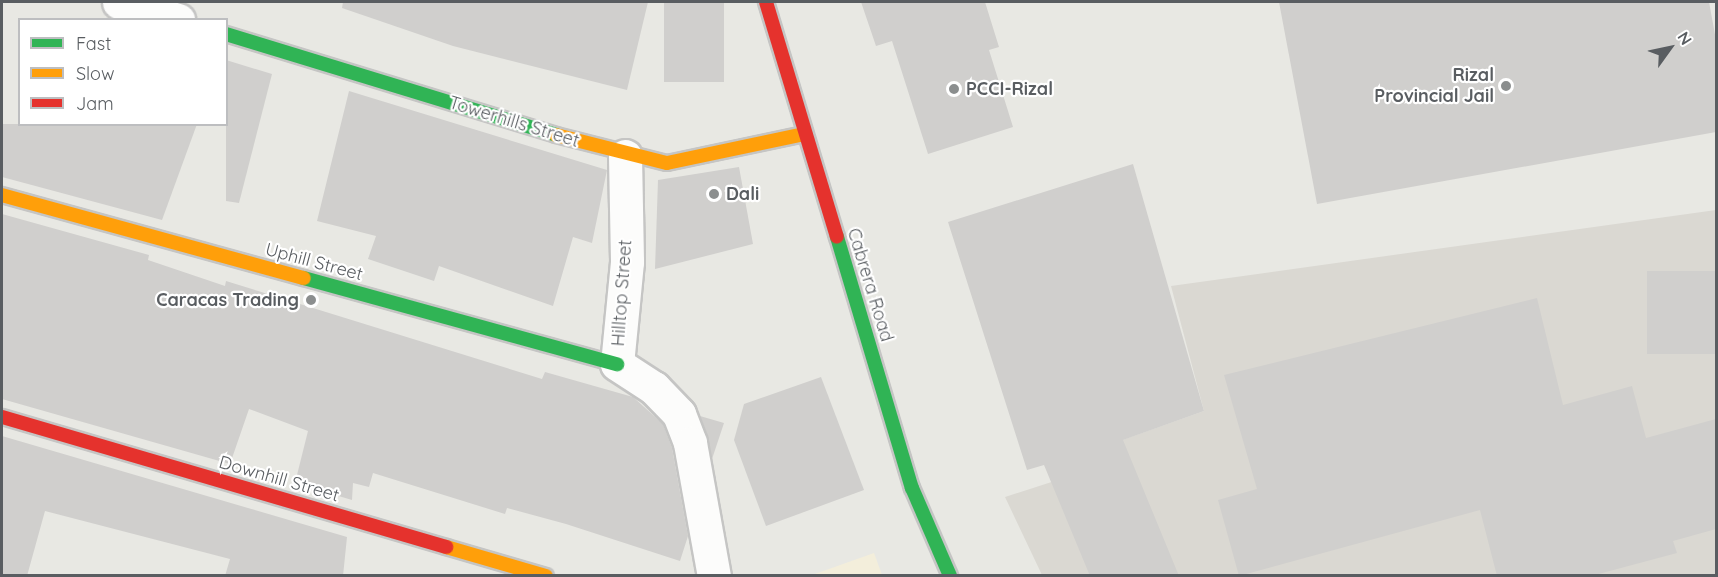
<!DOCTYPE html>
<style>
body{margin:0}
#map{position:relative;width:1718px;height:577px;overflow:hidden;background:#e8e8e3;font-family:Quicksand,sans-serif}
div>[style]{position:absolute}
.commercial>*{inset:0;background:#f3eedb}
.education>*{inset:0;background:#dad8d2}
.building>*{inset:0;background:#d0cfcd;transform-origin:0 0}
.roads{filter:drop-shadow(2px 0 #c5c5c4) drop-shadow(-2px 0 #c5c5c4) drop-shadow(0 2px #c5c5c4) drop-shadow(0 -2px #c5c5c4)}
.street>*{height:33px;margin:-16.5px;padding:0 16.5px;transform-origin:16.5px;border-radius:16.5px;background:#fcfcfb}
.fast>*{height:14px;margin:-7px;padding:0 7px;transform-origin:7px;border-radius:7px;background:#30b455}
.slow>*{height:14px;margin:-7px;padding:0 7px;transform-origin:7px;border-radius:7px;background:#ff9f0a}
.jam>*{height:14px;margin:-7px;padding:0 7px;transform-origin:7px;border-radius:7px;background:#e5322d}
.dots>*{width:16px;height:16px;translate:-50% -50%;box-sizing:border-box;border:3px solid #fff;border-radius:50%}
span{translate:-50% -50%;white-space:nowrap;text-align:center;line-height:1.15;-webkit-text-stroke:4.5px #fff;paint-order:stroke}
.poi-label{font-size:18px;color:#595d61;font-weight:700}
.right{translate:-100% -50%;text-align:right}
.left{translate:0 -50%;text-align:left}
.street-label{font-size:18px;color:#595d61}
.frame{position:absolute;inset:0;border:3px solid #595d61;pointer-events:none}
.legend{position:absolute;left:18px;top:18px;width:210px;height:108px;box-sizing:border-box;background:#fff;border:2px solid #bdbec0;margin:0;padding:8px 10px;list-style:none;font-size:18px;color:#595d61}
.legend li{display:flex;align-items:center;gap:12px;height:30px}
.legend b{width:30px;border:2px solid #bdbec0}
.north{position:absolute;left:1640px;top:18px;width:60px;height:60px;-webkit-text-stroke:4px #fff;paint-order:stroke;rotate:57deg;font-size:16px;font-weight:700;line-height:24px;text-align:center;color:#595d61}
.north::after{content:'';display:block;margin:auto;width:21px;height:27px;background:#595d61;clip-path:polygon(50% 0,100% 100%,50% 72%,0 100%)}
</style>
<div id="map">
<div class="commercial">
<i style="clip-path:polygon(874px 553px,882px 575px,812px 575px)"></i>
</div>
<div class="education">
<i style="clip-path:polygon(1716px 210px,1716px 574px,1042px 575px,1005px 497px,1101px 466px,1097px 449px,1204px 411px,1171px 286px)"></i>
</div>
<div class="building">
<i style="clip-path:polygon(343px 2px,648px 2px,627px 90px,453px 46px,342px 8px)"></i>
<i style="left:664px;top:2px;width:60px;height:80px"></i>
<i style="clip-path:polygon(861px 2px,985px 2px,999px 47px,989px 50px,1013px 127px,928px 154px,892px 41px,876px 46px)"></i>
<i style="clip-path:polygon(1279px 2px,1709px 2px,1716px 40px,1716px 132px,1317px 204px)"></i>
<i style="clip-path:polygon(226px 60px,272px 74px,239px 203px,226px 201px)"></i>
<i style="clip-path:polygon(349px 91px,607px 170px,592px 243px,573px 237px,553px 306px,439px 266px,434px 281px,368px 259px,376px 236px,317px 221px)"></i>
<i style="clip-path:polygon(2px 124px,197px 124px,162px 220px,2px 177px)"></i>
<i style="clip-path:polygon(1133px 164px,1204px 411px,1123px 440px,1179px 576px,1090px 576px,1044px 465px,1027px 470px,948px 222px)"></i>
<i style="clip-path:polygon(739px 167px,753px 244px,655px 269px,658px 180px)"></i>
<i style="clip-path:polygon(2px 214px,149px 255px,148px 260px,225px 286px,226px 281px,542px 379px,545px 372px,633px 397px,663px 424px,672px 448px,688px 536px,680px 561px,566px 524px,507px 508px,505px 514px,373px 473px,369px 487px,353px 483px,352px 500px,295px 483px,308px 431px,249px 409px,230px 464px,2px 399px)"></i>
<i style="left:1716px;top:271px;width:83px;height:69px;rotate:90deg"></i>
<i style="clip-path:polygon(1537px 298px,1563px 405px,1632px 386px,1646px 438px,1716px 419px,1716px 529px,1673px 541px,1677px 553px,1591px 576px,1497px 576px,1480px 510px,1239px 576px,1218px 500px,1257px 489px,1224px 375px)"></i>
<i style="clip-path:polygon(821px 377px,864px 490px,766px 526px,734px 440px,744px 404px)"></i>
<i style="clip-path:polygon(700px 416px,724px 423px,712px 459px,708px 437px)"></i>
<i style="clip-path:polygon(2px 436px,347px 537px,343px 576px,225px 576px,230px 559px,45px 511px,27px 576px,2px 576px)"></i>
</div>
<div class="roads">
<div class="street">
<i style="left:119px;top:2px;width:62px;rotate:17deg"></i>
<i style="left:625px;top:156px;width:106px;rotate:88.9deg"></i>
<i style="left:627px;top:262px;width:102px;rotate:95.6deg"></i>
<i style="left:617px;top:364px;width:44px;rotate:33deg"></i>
<i style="left:654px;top:388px;width:36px;rotate:46deg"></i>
<i style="left:679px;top:414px;width:31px;rotate:69deg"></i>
<i style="left:690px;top:443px;width:135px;rotate:79.8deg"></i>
</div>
<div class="fast">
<i style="left:226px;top:34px;width:345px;rotate:17deg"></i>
<i style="left:837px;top:237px;width:262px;rotate:73.4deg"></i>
<i style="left:912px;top:488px;width:96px;rotate:66.6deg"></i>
<i style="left:304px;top:278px;width:325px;rotate:15.4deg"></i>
</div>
<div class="slow">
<i style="left:556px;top:135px;width:114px;rotate:14.2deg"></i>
<i style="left:667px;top:163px;width:141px;rotate:-11.9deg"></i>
<i style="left:2px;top:195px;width:313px;rotate:15.4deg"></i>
<i style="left:446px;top:547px;width:104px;rotate:16.2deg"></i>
</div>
<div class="jam">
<i style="left:766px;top:2px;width:245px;rotate:73.2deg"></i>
<i style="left:2px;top:417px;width:463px;rotate:16.3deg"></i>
</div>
</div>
<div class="dots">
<i style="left:1506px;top:86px;background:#8b8e8e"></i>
<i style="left:954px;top:89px;background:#8b8e8e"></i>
<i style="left:714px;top:194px;background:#8b8e8e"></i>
<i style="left:311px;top:300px;background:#8b8e8e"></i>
</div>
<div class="poi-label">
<span class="right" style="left:1494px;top:86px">Rizal<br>Provincial Jail</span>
<span class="left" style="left:966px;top:89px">PCCI-Rizal</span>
<span class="left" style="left:726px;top:194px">Dali</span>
<span class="right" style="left:299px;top:300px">Caracas Trading</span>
</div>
<div class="street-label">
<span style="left:514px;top:122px;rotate:17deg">Towerhills Street</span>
<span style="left:314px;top:262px;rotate:15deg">Uphill Street</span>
<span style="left:870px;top:285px;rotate:73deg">Cabrera Road</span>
<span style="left:622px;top:293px;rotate:-86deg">Hilltop Street</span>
<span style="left:279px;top:479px;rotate:16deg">Downhill Street</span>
</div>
<div class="frame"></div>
<ul class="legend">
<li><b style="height:8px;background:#30b455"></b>Fast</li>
<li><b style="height:8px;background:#ff9f0a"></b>Slow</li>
<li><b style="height:8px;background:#e5322d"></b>Jam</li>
</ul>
<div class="north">N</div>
</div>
